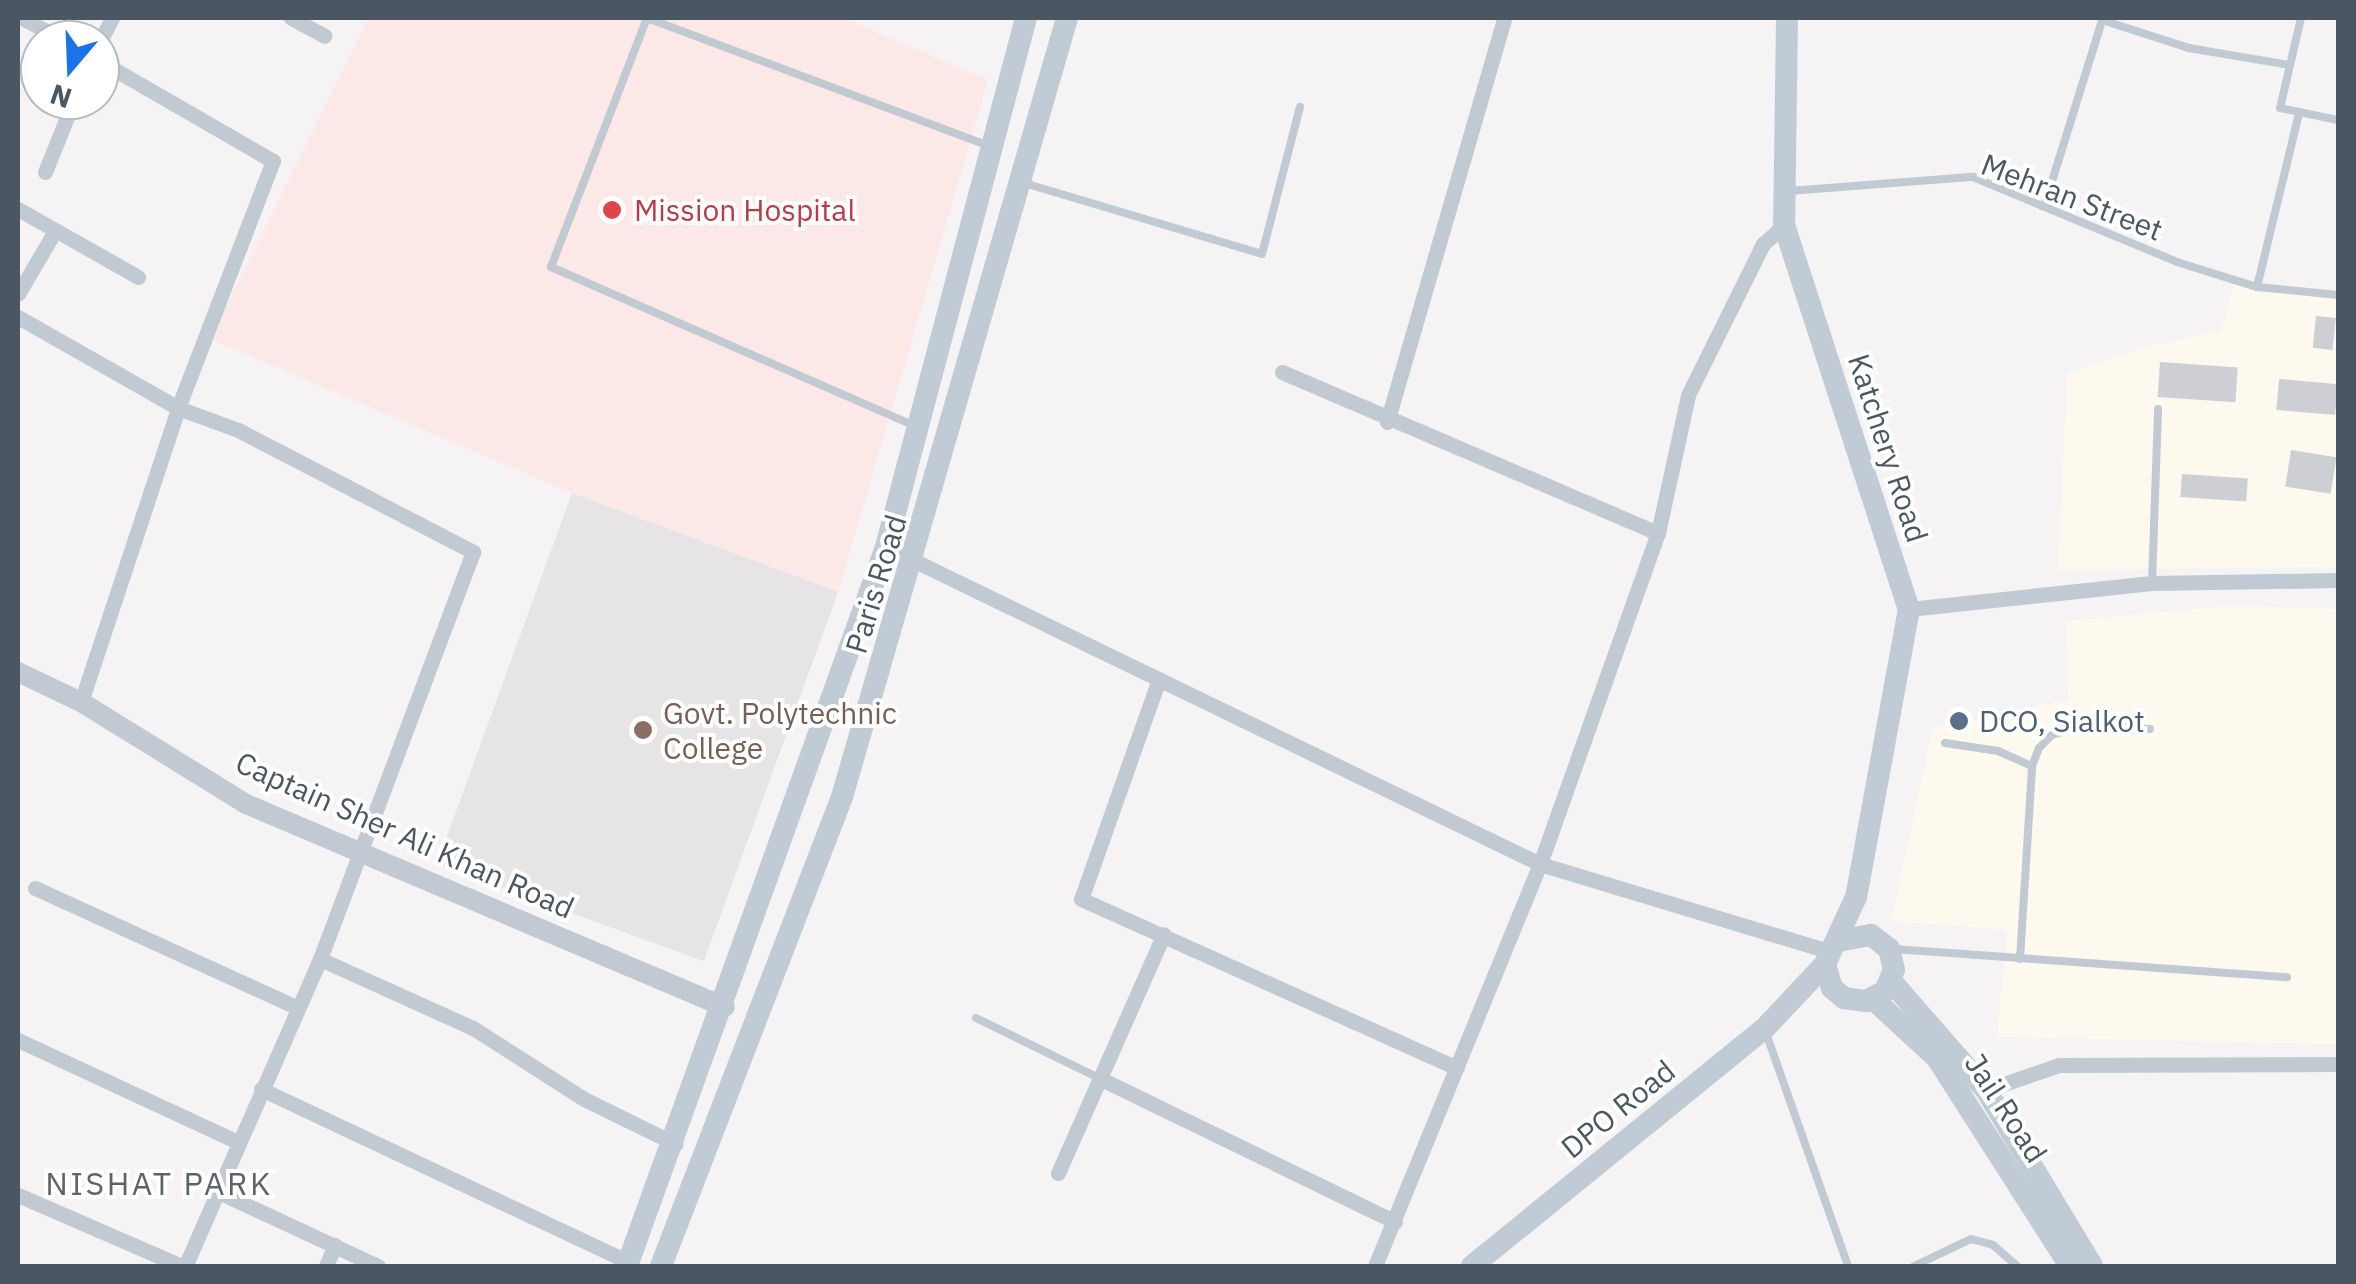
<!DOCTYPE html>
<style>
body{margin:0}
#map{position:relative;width:2356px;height:1284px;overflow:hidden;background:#f5f3f3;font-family:"IBM Plex Sans",sans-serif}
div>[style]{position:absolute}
.commercial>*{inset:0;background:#fdf9ef}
.education>*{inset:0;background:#e6e4e5;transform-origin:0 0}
.medical>*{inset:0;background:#fce8e6}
.building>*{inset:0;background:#cdcfd5;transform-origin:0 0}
.service>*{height:8px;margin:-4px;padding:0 4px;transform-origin:4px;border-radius:4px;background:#c1cad2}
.minor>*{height:15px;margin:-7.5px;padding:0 7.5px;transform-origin:7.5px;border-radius:7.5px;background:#c1cad2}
.tertiary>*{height:20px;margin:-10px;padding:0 10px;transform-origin:10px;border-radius:10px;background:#c1cad2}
.secondary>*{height:22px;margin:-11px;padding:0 11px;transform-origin:11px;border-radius:11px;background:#c1cbd6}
.dots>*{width:28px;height:28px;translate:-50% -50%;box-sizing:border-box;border:5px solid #fff;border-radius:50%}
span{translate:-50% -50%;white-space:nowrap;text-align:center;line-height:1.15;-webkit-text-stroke:8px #fff;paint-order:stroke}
.street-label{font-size:30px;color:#4a5661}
.health-label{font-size:30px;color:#be3a42}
.left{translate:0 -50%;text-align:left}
.education-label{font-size:30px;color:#785e54}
.service-label{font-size:30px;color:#4e5e75}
.neighbourhood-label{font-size:32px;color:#5f6368;letter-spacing:2.5px}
.frame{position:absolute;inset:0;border:20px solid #4a5661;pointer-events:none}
.north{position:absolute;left:20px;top:20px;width:100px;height:100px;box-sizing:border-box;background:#fff;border:2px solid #b7bbc0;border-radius:50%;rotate:199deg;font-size:28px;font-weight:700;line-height:40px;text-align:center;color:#4a5661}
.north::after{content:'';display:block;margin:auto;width:35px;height:45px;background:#1a73e8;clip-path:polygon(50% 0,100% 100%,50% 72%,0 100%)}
</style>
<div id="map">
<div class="commercial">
<i style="clip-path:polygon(2235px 281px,2338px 295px,2338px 567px,2058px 570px,2067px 374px,2146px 347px,2221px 331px)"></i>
<i style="clip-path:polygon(2229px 606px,2338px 609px,2338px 1044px,1997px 1037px,2007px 930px,1891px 921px,1933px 728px,2069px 700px,2066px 621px)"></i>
</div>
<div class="education">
<i style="left:572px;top:493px;width:284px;height:395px;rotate:20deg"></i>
</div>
<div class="medical">
<i style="clip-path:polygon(369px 18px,843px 18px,988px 80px,838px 592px,572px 493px,210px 339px)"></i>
</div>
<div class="building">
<i style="left:2316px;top:316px;width:20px;height:32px;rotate:6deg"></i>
<i style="left:2160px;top:362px;width:78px;height:35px;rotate:4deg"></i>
<i style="left:2279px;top:379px;width:59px;height:31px;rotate:5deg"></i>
<i style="left:2291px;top:450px;width:46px;height:37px;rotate:9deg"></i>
<i style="left:2182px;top:474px;width:66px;height:23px;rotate:4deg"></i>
</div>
<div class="service">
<i style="left:647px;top:18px;width:267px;rotate:111.1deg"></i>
<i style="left:551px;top:267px;width:395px;rotate:23.6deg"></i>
<i style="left:647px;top:18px;width:366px;rotate:20.5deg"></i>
<i style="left:2301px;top:18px;width:92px;rotate:103.1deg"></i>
<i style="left:2280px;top:108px;width:59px;rotate:11.7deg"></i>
<i style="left:2102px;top:20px;width:91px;rotate:17.8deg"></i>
<i style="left:2189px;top:48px;width:102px;rotate:9.6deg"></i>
<i style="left:1024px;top:183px;width:248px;rotate:16.6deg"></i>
<i style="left:1262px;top:254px;width:152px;rotate:-75.5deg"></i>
<i style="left:1789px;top:191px;width:185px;rotate:-4.4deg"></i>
<i style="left:1973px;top:177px;width:221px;rotate:22.6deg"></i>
<i style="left:2177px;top:262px;width:84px;rotate:17.4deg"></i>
<i style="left:2257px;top:287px;width:81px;rotate:5.6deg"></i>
<i style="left:2044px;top:207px;width:198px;rotate:-72.7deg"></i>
<i style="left:2257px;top:287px;width:179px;rotate:-76.4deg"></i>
<i style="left:2152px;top:583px;width:174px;rotate:-88deg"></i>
<i style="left:1945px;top:743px;width:54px;rotate:8.6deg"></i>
<i style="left:1998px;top:751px;width:37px;rotate:24deg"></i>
<i style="left:1894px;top:949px;width:394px;rotate:4.1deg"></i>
<i style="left:2020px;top:959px;width:193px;rotate:-86.4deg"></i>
<i style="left:2032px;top:766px;width:19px;rotate:-69deg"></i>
<i style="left:2039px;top:748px;width:18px;rotate:-45deg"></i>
<i style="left:2052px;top:735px;width:34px;rotate:-17deg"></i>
<i style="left:2085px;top:725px;width:65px;rotate:3.5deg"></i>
<i style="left:976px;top:1018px;width:137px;rotate:26deg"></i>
<i style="left:1766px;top:1033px;width:247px;rotate:70.6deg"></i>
<i style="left:1914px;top:1266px;width:63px;rotate:-25.3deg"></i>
<i style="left:1971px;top:1239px;width:23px;rotate:15deg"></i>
<i style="left:1993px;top:1245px;width:32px;rotate:41deg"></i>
</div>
<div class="minor">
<i style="left:22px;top:18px;width:47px;rotate:28.2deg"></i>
<i style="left:291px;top:18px;width:38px;rotate:28deg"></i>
<i style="left:100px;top:41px;width:26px;rotate:-62deg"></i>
<i style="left:45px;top:172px;width:78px;rotate:-68.1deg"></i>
<i style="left:18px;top:209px;width:138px;rotate:29.5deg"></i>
<i style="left:18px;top:294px;width:73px;rotate:-59.6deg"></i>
<i style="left:18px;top:317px;width:184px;rotate:29.6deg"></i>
<i style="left:178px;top:408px;width:64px;rotate:20.1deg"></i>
<i style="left:238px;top:430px;width:265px;rotate:27.4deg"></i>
<i style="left:473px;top:552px;width:435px;rotate:110.6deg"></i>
<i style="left:320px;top:959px;width:335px;rotate:113.7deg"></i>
<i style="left:1282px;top:372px;width:409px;rotate:23.2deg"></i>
<i style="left:1387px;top:422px;width:421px;rotate:-73.8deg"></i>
<i style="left:886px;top:547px;width:727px;rotate:25.86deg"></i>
<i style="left:1540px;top:864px;width:302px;rotate:16.8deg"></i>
<i style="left:1909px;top:609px;width:244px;rotate:-6.1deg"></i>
<i style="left:2152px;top:583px;width:186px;rotate:-0.9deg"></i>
<i style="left:1159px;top:679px;width:233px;rotate:109.5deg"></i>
<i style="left:1081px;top:899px;width:412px;rotate:24.2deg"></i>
<i style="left:81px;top:702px;width:310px;rotate:-71.7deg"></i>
<i style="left:178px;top:408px;width:265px;rotate:-69deg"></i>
<i style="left:273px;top:161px;width:200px;rotate:-150deg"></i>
<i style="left:35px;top:888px;width:287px;rotate:24.5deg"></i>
<i style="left:320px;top:959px;width:168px;rotate:24.3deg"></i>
<i style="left:473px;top:1028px;width:132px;rotate:32.6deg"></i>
<i style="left:584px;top:1099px;width:102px;rotate:26.1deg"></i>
<i style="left:18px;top:1040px;width:240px;rotate:24.9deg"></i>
<i style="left:1099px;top:1078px;width:329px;rotate:25.9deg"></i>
<i style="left:261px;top:1089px;width:407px;rotate:25.2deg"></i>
<i style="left:1986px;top:1090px;width:77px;rotate:-18.9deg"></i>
<i style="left:2059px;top:1065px;width:279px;rotate:-0.2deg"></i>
<i style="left:1058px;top:1173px;width:261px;rotate:-66.1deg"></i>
<i style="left:214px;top:1190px;width:181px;rotate:24.9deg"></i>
<i style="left:18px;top:1195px;width:178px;rotate:23.5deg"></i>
<i style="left:326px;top:1266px;width:23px;rotate:-67deg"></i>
<i style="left:1375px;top:1266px;width:435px;rotate:-67.7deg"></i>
<i style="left:1540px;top:864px;width:351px;rotate:-70.4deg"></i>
<i style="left:1658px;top:533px;width:141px;rotate:-77.7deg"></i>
<i style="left:1688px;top:395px;width:169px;rotate:-63.6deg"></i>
<i style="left:1763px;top:244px;width:28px;rotate:-42deg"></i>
</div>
<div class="tertiary">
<i style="left:18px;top:672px;width:70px;rotate:25.5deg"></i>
<i style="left:81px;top:702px;width:194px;rotate:31.7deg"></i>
<i style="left:246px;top:804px;width:520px;rotate:22.97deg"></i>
</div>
<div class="secondary">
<i style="left:1787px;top:18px;width:207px;rotate:90.8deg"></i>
<i style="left:1784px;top:225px;width:404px;rotate:72deg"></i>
<i style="left:1909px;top:609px;width:293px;rotate:100.4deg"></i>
<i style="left:1856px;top:897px;width:74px;rotate:114.8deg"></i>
<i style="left:1825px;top:964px;width:25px;rotate:74deg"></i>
<i style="left:1832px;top:988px;width:16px;rotate:40deg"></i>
<i style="left:1844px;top:998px;width:22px;rotate:8deg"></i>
<i style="left:1866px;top:1001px;width:21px;rotate:-28deg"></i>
<i style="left:1885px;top:991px;width:23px;rotate:-67deg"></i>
<i style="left:1894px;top:970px;width:22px;rotate:-103deg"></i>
<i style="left:1889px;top:949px;width:23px;rotate:-142deg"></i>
<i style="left:1871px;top:935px;width:35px;rotate:170deg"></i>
<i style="left:1891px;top:981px;width:145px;rotate:48.9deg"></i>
<i style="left:1986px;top:1090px;width:205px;rotate:58.9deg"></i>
<i style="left:1873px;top:999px;width:87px;rotate:42.7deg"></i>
<i style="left:1937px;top:1058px;width:247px;rotate:57.4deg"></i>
<i style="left:627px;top:1266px;width:764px;rotate:-70.19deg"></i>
<i style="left:886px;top:547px;width:547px;rotate:-75.18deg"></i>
<i style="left:661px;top:1266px;width:503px;rotate:-68.9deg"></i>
<i style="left:842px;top:797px;width:811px;rotate:-73.89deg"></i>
<i style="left:1472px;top:1266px;width:377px;rotate:-39.1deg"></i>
<i style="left:1765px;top:1028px;width:88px;rotate:-46.8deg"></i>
</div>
<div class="dots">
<i style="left:612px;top:210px;background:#e0444e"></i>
<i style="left:1959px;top:721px;background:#5c6f8a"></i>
<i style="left:643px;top:730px;background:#8d6e63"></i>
</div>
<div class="street-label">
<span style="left:2072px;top:197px;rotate:21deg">Mehran Street</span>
<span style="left:1888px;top:448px;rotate:72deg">Katchery Road</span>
<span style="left:876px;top:584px;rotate:-73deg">Paris Road</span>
<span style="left:405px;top:835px;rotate:24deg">Captain Sher Ali Khan Road</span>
<span style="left:2006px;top:1108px;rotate:57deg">Jail Road</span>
<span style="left:1618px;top:1109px;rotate:-39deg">DPO Road</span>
</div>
<div class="health-label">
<span class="left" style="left:634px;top:210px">Mission Hospital</span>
</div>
<div class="education-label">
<span class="left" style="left:663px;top:730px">Govt. Polytechnic<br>College</span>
</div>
<div class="service-label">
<span class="left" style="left:1979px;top:721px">DCO, Sialkot</span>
</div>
<div class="neighbourhood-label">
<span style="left:159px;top:1183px">NISHAT PARK</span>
</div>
<div class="frame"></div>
<div class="north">N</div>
</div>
